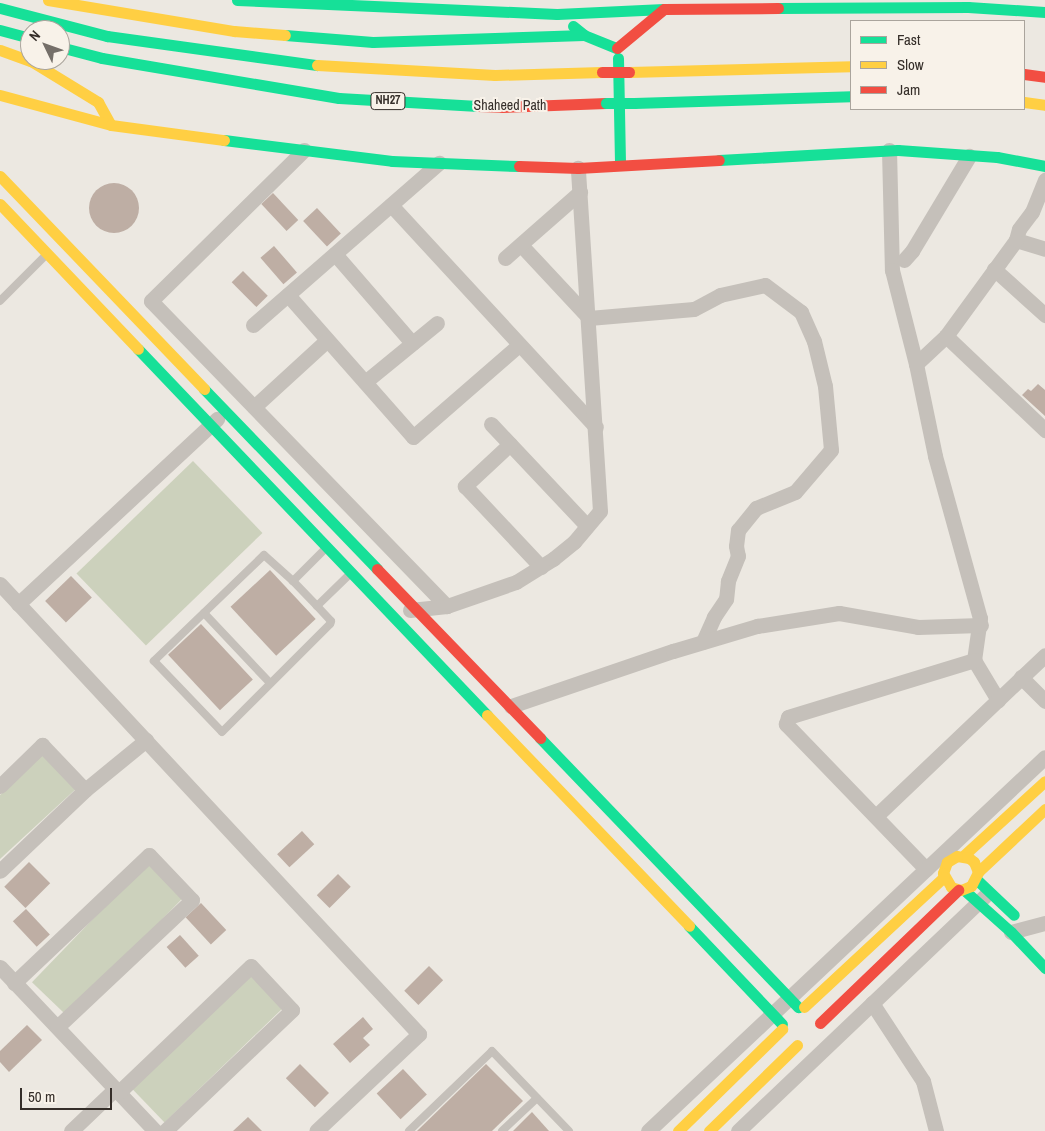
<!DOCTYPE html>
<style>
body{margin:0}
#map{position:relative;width:1045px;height:1131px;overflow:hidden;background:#ece8e1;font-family:"Archivo Narrow",sans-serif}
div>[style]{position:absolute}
.green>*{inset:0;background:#ccd1bc;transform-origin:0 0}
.building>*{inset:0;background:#beaea4;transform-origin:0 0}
.round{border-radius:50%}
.lane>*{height:8px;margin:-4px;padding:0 4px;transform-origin:4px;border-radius:4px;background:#c5c0ba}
.street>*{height:15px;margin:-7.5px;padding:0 7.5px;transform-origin:7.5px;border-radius:7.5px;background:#c5c0ba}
.fast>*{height:11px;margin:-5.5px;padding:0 5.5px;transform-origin:5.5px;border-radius:5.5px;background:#16e098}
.slow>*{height:11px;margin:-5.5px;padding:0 5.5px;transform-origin:5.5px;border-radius:5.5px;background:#ffcf43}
.jam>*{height:11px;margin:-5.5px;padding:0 5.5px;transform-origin:5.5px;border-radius:5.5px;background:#f24e42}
.fast-bridge>*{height:11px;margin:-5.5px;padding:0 5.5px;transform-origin:5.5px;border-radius:5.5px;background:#16e098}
.jam-bridge>*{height:11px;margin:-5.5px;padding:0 5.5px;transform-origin:5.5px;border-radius:5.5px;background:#f24e42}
span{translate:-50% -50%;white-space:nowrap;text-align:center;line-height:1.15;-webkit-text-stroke:4px #f8f2e9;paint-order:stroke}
.shield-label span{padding:1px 4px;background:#f8f2e9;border:1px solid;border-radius:4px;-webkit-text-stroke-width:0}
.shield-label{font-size:12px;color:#352e29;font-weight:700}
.street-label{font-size:14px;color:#352e29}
.legend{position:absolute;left:850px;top:20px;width:175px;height:90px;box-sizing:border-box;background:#f8f2e9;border:1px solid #aaa49c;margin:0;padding:6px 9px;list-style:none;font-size:15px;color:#352e29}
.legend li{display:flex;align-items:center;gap:10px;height:25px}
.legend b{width:25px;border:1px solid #aaa49c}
.north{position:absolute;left:20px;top:20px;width:50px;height:50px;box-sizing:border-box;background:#f8f2e9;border:1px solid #aaa49c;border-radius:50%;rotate:312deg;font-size:14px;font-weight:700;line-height:20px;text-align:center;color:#352e29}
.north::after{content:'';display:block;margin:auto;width:18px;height:22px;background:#756f69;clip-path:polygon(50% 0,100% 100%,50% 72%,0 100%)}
.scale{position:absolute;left:20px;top:1088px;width:92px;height:22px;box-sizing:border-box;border:2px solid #352e29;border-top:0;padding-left:6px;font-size:15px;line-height:18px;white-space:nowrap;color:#352e29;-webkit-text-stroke:4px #f8f2e9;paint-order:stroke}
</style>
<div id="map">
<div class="green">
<i style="left:193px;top:461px;width:100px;height:162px;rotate:46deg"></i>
<i style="clip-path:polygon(44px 753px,78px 787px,0 859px,0 795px)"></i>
<i style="left:148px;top:862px;width:50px;height:167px;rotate:44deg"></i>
<i style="left:252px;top:974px;width:46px;height:166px;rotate:46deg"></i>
</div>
<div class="building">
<i class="round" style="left:89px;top:183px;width:50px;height:50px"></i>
<i style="left:273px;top:193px;width:37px;height:16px;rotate:47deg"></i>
<i style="left:317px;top:208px;width:35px;height:19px;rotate:47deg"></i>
<i style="left:274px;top:246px;width:35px;height:18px;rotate:49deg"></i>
<i style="left:243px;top:271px;width:35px;height:16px;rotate:45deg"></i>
<i style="clip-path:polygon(1038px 384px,1045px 390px,1045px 416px,1022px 395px,1028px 389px,1031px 391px)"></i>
<i style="left:270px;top:570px;width:67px;height:54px;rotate:47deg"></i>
<i style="left:71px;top:576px;width:30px;height:36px;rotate:46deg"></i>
<i style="left:201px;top:624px;width:76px;height:45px;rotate:47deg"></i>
<i style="left:302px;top:831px;width:18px;height:34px;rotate:47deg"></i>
<i style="left:29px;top:862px;width:30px;height:35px;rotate:45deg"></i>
<i style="left:338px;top:874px;width:18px;height:30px;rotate:45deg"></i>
<i style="left:201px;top:903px;width:37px;height:21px;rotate:47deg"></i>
<i style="left:26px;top:909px;width:35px;height:18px;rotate:47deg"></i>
<i style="left:180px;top:935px;width:28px;height:18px;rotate:48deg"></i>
<i style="left:429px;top:966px;width:20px;height:35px;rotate:45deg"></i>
<i style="clip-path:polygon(363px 1017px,373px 1029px,363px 1038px,370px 1045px,350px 1063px,333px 1044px)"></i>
<i style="clip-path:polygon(27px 1025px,42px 1040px,9px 1072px,0 1062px,0 1051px)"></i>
<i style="left:300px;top:1064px;width:41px;height:20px;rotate:45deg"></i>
<i style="clip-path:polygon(486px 1064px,523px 1101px,492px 1131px,417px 1131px)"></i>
<i style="left:403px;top:1069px;width:35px;height:36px;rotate:47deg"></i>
<i style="clip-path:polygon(532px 1112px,549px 1131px,513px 1131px)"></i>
<i style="clip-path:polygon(248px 1117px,262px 1131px,233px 1131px)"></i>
</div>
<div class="lane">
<i style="left:0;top:301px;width:65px;rotate:-45deg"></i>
<i style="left:326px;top:548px;width:47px;rotate:135deg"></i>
<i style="left:293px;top:581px;width:39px;rotate:-138deg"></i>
<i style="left:264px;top:555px;width:153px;rotate:136.1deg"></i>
<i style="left:154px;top:661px;width:98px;rotate:46.2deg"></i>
<i style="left:222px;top:732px;width:153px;rotate:-45deg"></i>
<i style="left:330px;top:624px;width:3px;rotate:-72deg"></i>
<i style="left:331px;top:621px;width:21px;rotate:-133deg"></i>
<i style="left:317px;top:606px;width:46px;rotate:-44.1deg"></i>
<i style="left:293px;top:581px;width:35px;rotate:46deg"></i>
<i style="left:204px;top:613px;width:96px;rotate:46.7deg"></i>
<i style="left:409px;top:1131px;width:115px;rotate:-43.9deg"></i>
<i style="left:492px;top:1051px;width:111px;rotate:46.1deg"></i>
<i style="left:502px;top:1131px;width:48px;rotate:-43.3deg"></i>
</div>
<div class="street">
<i style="left:304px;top:150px;width:215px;rotate:135.4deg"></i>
<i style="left:151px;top:301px;width:425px;rotate:45.9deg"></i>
<i style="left:889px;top:150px;width:120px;rotate:88.6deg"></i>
<i style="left:892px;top:270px;width:97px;rotate:75.7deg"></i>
<i style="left:916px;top:364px;width:94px;rotate:78.3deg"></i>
<i style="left:935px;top:456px;width:168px;rotate:74.5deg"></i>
<i style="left:980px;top:618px;width:42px;rotate:98.1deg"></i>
<i style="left:974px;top:660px;width:47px;rotate:59deg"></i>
<i style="left:391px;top:205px;width:302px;rotate:47.3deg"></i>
<i style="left:1016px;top:240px;width:30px;rotate:17deg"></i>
<i style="left:521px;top:245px;width:100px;rotate:47deg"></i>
<i style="left:589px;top:318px;width:105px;rotate:-4.9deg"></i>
<i style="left:694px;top:309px;width:30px;rotate:-28deg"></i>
<i style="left:720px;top:295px;width:46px;rotate:-12.5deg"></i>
<i style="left:765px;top:285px;width:45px;rotate:36.9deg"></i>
<i style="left:801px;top:312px;width:32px;rotate:66deg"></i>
<i style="left:814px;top:341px;width:46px;rotate:76.3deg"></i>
<i style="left:825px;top:386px;width:64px;rotate:84.6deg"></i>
<i style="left:831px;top:450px;width:55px;rotate:130.6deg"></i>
<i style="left:795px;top:492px;width:42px;rotate:157.7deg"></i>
<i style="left:756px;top:508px;width:28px;rotate:129deg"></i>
<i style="left:738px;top:530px;width:16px;rotate:97deg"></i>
<i style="left:736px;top:546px;width:10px;rotate:79deg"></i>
<i style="left:738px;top:556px;width:27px;rotate:112deg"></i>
<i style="left:728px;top:581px;width:18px;rotate:96deg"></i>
<i style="left:726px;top:599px;width:22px;rotate:124deg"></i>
<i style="left:714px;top:617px;width:27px;rotate:114deg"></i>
<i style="left:335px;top:254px;width:118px;rotate:49.1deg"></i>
<i style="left:505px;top:258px;width:100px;rotate:-41.3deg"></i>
<i style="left:904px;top:260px;width:12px;rotate:-48deg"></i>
<i style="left:912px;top:251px;width:111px;rotate:-59deg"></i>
<i style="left:994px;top:269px;width:69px;rotate:42deg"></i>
<i style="left:288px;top:295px;width:189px;rotate:48.6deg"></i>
<i style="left:413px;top:437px;width:140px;rotate:-41deg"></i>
<i style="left:253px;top:325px;width:247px;rotate:-41.1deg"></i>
<i style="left:946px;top:336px;width:137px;rotate:43.5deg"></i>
<i style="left:916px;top:364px;width:41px;rotate:-43deg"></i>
<i style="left:946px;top:336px;width:119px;rotate:-53.9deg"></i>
<i style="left:1016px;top:240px;width:11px;rotate:-75deg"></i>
<i style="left:1019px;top:229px;width:21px;rotate:-53deg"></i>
<i style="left:1032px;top:212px;width:35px;rotate:-68deg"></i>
<i style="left:365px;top:382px;width:93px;rotate:-39.3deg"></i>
<i style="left:254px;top:407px;width:99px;rotate:-42.5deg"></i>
<i style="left:491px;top:424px;width:140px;rotate:46.7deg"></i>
<i style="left:510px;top:444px;width:62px;rotate:137deg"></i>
<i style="left:465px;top:486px;width:111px;rotate:46.8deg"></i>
<i style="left:0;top:584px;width:615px;rotate:47.04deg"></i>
<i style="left:419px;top:1034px;width:141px;rotate:136.7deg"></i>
<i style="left:18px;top:604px;width:272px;rotate:-42.9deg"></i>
<i style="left:410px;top:610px;width:37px;rotate:-6deg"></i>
<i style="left:447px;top:606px;width:73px;rotate:-19.2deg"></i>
<i style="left:516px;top:582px;width:44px;rotate:-31.9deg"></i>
<i style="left:553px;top:559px;width:27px;rotate:-39deg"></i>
<i style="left:574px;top:542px;width:40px;rotate:-50deg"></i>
<i style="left:600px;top:511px;width:344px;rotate:-93.7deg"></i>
<i style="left:1021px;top:677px;width:34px;rotate:45deg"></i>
<i style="left:511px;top:706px;width:171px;rotate:-18.8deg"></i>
<i style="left:673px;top:651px;width:88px;rotate:-16.6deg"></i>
<i style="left:757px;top:626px;width:83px;rotate:-9deg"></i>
<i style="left:839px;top:613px;width:80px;rotate:10deg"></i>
<i style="left:918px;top:627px;width:63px;rotate:-1.8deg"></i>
<i style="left:0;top:786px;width:59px;rotate:-44.3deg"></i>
<i style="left:42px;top:745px;width:62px;rotate:46.3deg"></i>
<i style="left:85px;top:790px;width:117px;rotate:136.4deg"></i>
<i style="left:85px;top:790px;width:79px;rotate:-39.3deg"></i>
<i style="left:876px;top:816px;width:233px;rotate:-43.6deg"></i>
<i style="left:926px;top:869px;width:202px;rotate:-134deg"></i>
<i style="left:786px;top:724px;width:7px;rotate:-74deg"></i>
<i style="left:788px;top:717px;width:195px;rotate:-17deg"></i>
<i style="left:1011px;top:932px;width:35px;rotate:-15deg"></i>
<i style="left:0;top:967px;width:226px;rotate:46.6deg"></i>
<i style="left:14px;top:983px;width:186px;rotate:-43.5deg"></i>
<i style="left:149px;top:855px;width:62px;rotate:46.3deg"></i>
<i style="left:192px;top:900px;width:185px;rotate:136.7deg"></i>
<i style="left:872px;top:1003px;width:93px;rotate:56.8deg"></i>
<i style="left:923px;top:1081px;width:52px;rotate:75.4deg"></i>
<i style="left:119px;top:1092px;width:182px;rotate:-43.7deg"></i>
<i style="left:251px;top:966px;width:60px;rotate:47deg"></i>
<i style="left:292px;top:1010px;width:175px;rotate:136.4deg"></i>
<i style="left:71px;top:1131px;width:61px;rotate:-43.7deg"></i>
<i style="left:648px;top:1131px;width:545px;rotate:-43.29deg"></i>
<i style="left:738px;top:1131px;width:341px;rotate:-43.6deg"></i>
</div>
<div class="fast">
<i style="left:237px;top:0;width:320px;rotate:2.5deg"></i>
<i style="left:557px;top:14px;width:107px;rotate:-2.7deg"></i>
<i style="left:0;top:8px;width:111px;rotate:14.7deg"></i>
<i style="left:107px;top:36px;width:212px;rotate:7.9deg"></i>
<i style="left:778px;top:8px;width:190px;rotate:-0.3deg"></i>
<i style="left:968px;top:7px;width:77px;rotate:3.7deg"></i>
<i style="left:573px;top:26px;width:14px;rotate:39deg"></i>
<i style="left:584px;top:35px;width:35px;rotate:22deg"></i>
<i style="left:0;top:30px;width:31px;rotate:15deg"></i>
<i style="left:285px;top:35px;width:88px;rotate:4.5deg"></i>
<i style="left:373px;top:42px;width:211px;rotate:-1.9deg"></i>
<i style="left:60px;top:47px;width:43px;rotate:14.7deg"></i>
<i style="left:102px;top:58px;width:240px;rotate:9.6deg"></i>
<i style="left:339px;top:98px;width:139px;rotate:3.3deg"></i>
<i style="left:618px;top:58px;width:107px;rotate:88.9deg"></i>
<i style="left:634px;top:103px;width:217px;rotate:-1.8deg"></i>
<i style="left:224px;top:140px;width:169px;rotate:7.1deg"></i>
<i style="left:392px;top:161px;width:127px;rotate:2.3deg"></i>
<i style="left:719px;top:160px;width:179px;rotate:-3.2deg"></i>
<i style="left:898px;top:150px;width:99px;rotate:4deg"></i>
<i style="left:997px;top:157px;width:49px;rotate:10.6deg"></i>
<i style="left:138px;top:349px;width:506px;rotate:46.36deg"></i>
<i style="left:204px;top:389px;width:250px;rotate:46.1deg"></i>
<i style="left:540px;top:738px;width:373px;rotate:46.2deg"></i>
<i style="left:976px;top:879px;width:52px;rotate:43.5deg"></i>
<i style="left:964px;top:890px;width:63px;rotate:41.8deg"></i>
<i style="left:1011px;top:932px;width:50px;rotate:46.6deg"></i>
<i style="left:689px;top:926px;width:135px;rotate:46.5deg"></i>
</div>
<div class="slow">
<i style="left:48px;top:0;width:189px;rotate:9.5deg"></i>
<i style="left:234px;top:31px;width:51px;rotate:4.5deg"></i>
<i style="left:0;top:50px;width:33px;rotate:20deg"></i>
<i style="left:31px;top:61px;width:79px;rotate:31.5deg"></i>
<i style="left:98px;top:102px;width:26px;rotate:61deg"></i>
<i style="left:317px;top:65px;width:178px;rotate:3.2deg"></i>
<i style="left:495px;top:75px;width:107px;rotate:-1.6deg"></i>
<i style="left:629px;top:72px;width:222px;rotate:-1.5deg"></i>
<i style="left:0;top:95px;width:115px;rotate:15.1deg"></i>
<i style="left:111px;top:125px;width:114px;rotate:7.6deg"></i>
<i style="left:1024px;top:102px;width:21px;rotate:8deg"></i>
<i style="left:0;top:176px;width:295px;rotate:46.2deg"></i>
<i style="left:0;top:204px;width:200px;rotate:46.4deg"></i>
<i style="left:487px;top:715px;width:292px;rotate:46.2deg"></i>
<i style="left:963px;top:856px;width:111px;rotate:-42.4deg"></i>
<i style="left:978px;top:872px;width:11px;rotate:-112deg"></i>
<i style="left:974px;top:862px;width:6px;rotate:-141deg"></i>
<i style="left:969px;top:858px;width:12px;rotate:-171deg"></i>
<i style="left:957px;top:856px;width:12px;rotate:149deg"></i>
<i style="left:947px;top:862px;width:12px;rotate:110deg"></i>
<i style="left:943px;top:873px;width:16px;rotate:60deg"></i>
<i style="left:951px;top:887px;width:10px;rotate:17deg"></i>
<i style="left:961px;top:890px;width:11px;rotate:-22deg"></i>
<i style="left:971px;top:886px;width:16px;rotate:-63deg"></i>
<i style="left:978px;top:872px;width:92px;rotate:-43.2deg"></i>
<i style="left:804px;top:1007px;width:191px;rotate:-42.9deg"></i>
<i style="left:678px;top:1131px;width:146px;rotate:-44.4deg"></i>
<i style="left:709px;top:1131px;width:123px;rotate:-44.3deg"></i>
</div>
<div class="jam">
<i style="left:617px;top:48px;width:61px;rotate:-39.7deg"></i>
<i style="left:664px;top:9px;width:114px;rotate:-0.5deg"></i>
<i style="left:1024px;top:74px;width:21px;rotate:8deg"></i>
<i style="left:478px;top:106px;width:24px;rotate:2deg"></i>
<i style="left:502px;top:107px;width:104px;rotate:-2.2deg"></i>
<i style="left:519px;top:166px;width:59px;rotate:1.9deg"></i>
<i style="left:578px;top:168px;width:141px;rotate:-3.2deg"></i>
<i style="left:377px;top:569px;width:235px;rotate:46deg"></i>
<i style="left:820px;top:1023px;width:192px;rotate:-43.9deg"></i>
</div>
<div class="fast-bridge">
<i style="left:606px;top:103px;width:28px"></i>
</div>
<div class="jam-bridge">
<i style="left:602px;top:72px;width:27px"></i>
</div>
<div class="shield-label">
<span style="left:388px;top:101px">NH27</span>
</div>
<div class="street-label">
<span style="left:510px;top:105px">Shaheed Path</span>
</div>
<ul class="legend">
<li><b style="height:6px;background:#16e098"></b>Fast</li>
<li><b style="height:6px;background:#ffcf43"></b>Slow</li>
<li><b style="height:6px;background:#f24e42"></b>Jam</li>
</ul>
<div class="north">N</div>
<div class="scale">50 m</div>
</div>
